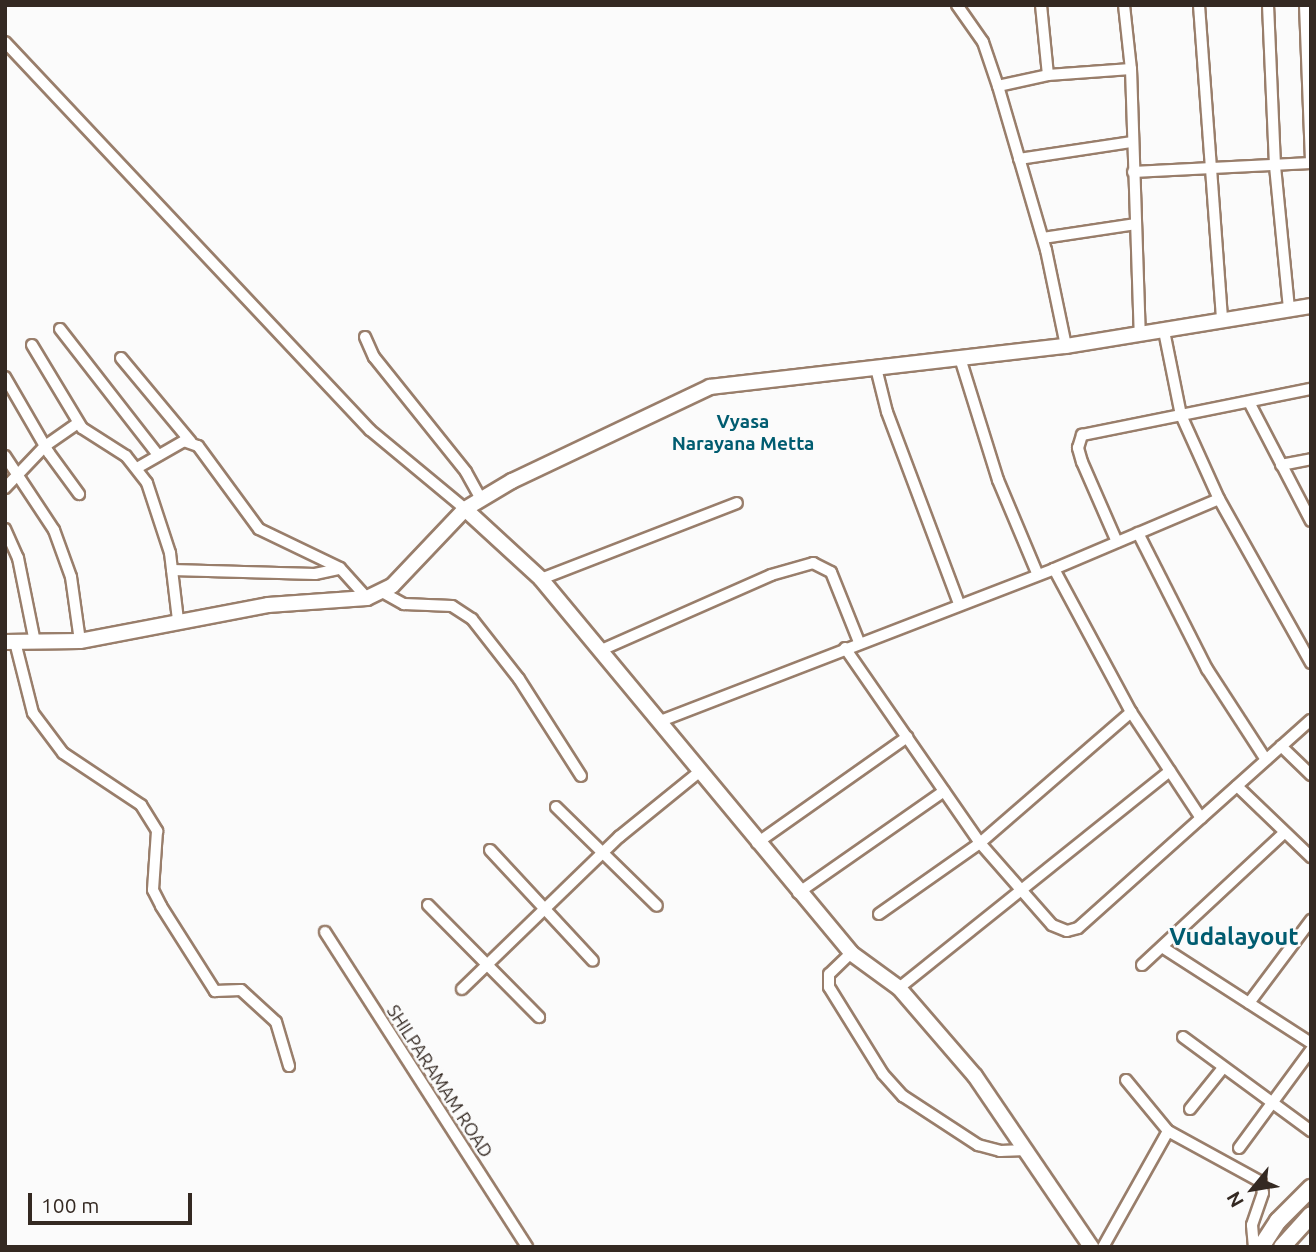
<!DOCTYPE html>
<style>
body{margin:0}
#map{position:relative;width:1316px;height:1252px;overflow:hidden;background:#fbfbfb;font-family:Ubuntu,sans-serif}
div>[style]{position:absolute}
.roads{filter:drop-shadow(2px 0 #997e6b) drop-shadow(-2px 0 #997e6b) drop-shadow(0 2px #997e6b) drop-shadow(0 -2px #997e6b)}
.street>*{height:10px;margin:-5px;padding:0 5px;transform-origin:5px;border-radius:5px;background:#fff}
.secondary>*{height:14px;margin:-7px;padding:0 7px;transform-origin:7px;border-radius:7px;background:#fff}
.primary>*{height:16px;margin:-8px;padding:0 8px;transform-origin:8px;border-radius:8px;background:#fff}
span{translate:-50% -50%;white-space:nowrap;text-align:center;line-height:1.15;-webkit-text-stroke:5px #fbfbfb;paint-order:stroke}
.street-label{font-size:18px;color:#342922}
.neighbourhood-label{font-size:19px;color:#005c70;font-weight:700}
.district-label{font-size:24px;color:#005c70;font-weight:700}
.frame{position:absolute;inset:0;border:7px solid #342922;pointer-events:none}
.north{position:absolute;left:1218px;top:1154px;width:70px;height:70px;-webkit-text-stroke:5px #fbfbfb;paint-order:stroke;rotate:240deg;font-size:19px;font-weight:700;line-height:28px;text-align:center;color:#342922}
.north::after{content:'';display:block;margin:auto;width:24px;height:32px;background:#342922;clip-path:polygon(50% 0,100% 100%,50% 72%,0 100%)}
.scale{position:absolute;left:28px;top:1193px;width:164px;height:32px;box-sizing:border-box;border:4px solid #342922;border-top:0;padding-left:9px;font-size:21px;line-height:24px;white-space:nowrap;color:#342922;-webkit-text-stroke:5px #fbfbfb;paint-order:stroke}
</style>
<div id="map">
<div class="roads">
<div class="street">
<i style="left:957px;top:5px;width:45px;rotate:54.9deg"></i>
<i style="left:983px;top:42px;width:46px;rotate:71.2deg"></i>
<i style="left:998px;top:86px;width:171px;rotate:73.7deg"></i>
<i style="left:1046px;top:250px;width:98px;rotate:78.2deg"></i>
<i style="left:1041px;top:5px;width:70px;rotate:84.3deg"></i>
<i style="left:1124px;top:5px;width:64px;rotate:83.8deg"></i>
<i style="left:1131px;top:69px;width:266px;rotate:88.1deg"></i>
<i style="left:1199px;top:5px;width:317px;rotate:85.8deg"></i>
<i style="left:1268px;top:5px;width:161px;rotate:87.5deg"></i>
<i style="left:1275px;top:166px;width:144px;rotate:84.4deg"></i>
<i style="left:1305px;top:5px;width:153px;rotate:87.8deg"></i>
<i style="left:5px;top:42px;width:533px;rotate:46.75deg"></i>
<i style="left:370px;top:430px;width:124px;rotate:39.7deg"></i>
<i style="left:998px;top:86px;width:51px;rotate:-12.4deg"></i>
<i style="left:1048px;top:75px;width:83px;rotate:-4.1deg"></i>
<i style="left:1019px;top:159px;width:113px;rotate:-8.6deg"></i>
<i style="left:1133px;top:172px;width:178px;rotate:-2.9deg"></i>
<i style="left:1043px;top:238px;width:94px;rotate:-8.6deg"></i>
<i style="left:60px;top:329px;width:160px;rotate:52.1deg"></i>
<i style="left:1164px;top:331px;width:86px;rotate:78.6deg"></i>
<i style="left:1181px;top:415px;width:92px;rotate:65.7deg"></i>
<i style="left:1219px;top:499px;width:188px;rotate:60.7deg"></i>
<i style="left:365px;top:337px;width:22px;rotate:66deg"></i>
<i style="left:374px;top:357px;width:147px;rotate:51.3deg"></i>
<i style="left:466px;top:472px;width:31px;rotate:61deg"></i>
<i style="left:32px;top:345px;width:97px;rotate:58.9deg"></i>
<i style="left:82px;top:428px;width:52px;rotate:32.5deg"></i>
<i style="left:126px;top:456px;width:34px;rotate:52deg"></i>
<i style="left:147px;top:483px;width:74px;rotate:71.8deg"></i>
<i style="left:170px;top:553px;width:67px;rotate:83.2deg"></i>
<i style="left:121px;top:358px;width:109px;rotate:50.2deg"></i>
<i style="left:960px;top:358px;width:128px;rotate:72.7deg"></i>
<i style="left:998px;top:480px;width:103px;rotate:67.2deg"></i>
<i style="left:876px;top:368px;width:45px;rotate:76deg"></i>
<i style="left:887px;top:412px;width:205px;rotate:69.4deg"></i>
<i style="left:5px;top:377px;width:88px;rotate:59.9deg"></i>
<i style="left:49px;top:453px;width:51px;rotate:53.8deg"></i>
<i style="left:1249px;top:402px;width:134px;rotate:62.5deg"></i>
<i style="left:5px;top:456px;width:89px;rotate:56.5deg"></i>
<i style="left:54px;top:530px;width:50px;rotate:70.1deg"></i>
<i style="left:71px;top:577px;width:65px;rotate:82deg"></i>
<i style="left:1281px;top:465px;width:31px;rotate:-11deg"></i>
<i style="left:137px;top:468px;width:54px;rotate:-29.9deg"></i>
<i style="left:184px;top:441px;width:15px;rotate:20deg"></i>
<i style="left:198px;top:446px;width:103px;rotate:53.7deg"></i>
<i style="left:259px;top:529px;width:90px;rotate:25.7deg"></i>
<i style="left:340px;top:568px;width:40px;rotate:48deg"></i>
<i style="left:5px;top:488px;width:58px;rotate:-46.4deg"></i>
<i style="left:45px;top:446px;width:40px;rotate:-34.9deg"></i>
<i style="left:5px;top:529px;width:32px;rotate:66deg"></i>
<i style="left:18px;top:558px;width:86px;rotate:78.6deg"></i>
<i style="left:1138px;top:533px;width:153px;rotate:63.1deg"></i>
<i style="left:1207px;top:669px;width:108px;rotate:57deg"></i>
<i style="left:1117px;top:542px;width:87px;rotate:-113.6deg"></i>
<i style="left:1082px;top:462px;width:15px;rotate:-106deg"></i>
<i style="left:1078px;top:448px;width:14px;rotate:-73deg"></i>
<i style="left:1082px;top:435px;width:234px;rotate:-11.4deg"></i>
<i style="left:1054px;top:569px;width:162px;rotate:61.7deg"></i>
<i style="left:1131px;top:712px;width:127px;rotate:56.6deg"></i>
<i style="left:172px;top:570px;width:143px;rotate:1.6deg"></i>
<i style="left:315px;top:574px;width:25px;rotate:-12deg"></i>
<i style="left:541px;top:579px;width:210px;rotate:-21.2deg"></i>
<i style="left:382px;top:592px;width:25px;rotate:29deg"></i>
<i style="left:404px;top:604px;width:48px;rotate:2.4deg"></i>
<i style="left:452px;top:606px;width:24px;rotate:33deg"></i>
<i style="left:472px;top:619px;width:76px;rotate:51.9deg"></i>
<i style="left:519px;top:679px;width:115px;rotate:57.4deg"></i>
<i style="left:15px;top:642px;width:73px;rotate:75.8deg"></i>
<i style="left:33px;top:713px;width:50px;rotate:53.1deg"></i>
<i style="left:63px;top:753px;width:94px;rotate:33.7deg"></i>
<i style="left:141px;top:805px;width:31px;rotate:58deg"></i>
<i style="left:157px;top:831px;width:59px;rotate:93.9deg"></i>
<i style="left:153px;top:890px;width:18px;rotate:63deg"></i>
<i style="left:161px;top:906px;width:101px;rotate:57.6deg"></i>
<i style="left:215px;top:991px;width:26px;rotate:-2deg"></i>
<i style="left:241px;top:990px;width:47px;rotate:42.4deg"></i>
<i style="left:276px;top:1022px;width:46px;rotate:73.5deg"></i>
<i style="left:845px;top:648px;width:237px;rotate:55.3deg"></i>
<i style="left:980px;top:843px;width:109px;rotate:48.7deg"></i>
<i style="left:1052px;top:925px;width:16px;rotate:22deg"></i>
<i style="left:1067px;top:931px;width:11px;rotate:-15deg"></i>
<i style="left:1078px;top:928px;width:312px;rotate:-41.8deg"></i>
<i style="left:599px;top:651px;width:188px;rotate:-23.8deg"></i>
<i style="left:771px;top:575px;width:44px;rotate:-15.9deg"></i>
<i style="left:813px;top:563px;width:20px;rotate:27deg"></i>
<i style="left:831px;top:572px;width:75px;rotate:68.2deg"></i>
<i style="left:658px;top:722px;width:425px;rotate:-21.1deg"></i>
<i style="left:1054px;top:569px;width:179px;rotate:-23deg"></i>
<i style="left:1281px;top:746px;width:42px;rotate:44deg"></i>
<i style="left:1237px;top:786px;width:103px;rotate:43.8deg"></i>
<i style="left:556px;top:807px;width:141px;rotate:44.4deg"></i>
<i style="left:757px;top:843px;width:184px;rotate:-35.2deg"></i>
<i style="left:490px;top:850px;width:151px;rotate:47.1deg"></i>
<i style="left:798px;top:893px;width:178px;rotate:-34.9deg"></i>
<i style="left:428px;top:905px;width:158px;rotate:45.3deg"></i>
<i style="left:879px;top:914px;width:123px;rotate:-35.1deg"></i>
<i style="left:980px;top:843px;width:200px;rotate:-40.9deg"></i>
<i style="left:325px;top:932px;width:374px;rotate:57.3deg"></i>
<i style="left:1162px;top:947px;width:177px;rotate:32.8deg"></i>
<i style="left:851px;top:953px;width:30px;rotate:136deg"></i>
<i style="left:829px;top:974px;width:13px;rotate:90deg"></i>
<i style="left:829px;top:987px;width:102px;rotate:58.2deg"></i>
<i style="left:883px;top:1074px;width:30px;rotate:48deg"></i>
<i style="left:903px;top:1096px;width:90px;rotate:33.2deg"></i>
<i style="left:978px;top:1145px;width:23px;rotate:15deg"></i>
<i style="left:1000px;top:1151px;width:26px;rotate:-2deg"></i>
<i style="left:1142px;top:965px;width:194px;rotate:-42.9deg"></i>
<i style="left:899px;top:988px;width:347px;rotate:-38.7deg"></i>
<i style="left:462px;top:989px;width:219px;rotate:-44.1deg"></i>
<i style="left:619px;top:837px;width:103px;rotate:-39.1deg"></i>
<i style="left:1249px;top:1003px;width:104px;rotate:-53.2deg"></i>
<i style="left:1183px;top:1037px;width:159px;rotate:36.3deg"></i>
<i style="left:1126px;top:1080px;width:66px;rotate:50.5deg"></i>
<i style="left:1168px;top:1131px;width:106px;rotate:28.7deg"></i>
<i style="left:1261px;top:1182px;width:11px;rotate:80deg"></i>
<i style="left:1263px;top:1193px;width:34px;rotate:109deg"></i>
<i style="left:1252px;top:1225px;width:22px;rotate:85deg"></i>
<i style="left:1190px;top:1109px;width:53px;rotate:-51.2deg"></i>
<i style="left:1239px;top:1148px;width:122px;rotate:-53.7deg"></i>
<i style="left:1103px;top:1247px;width:133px;rotate:-60.7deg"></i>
</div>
<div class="secondary">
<i style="left:465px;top:509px;width:103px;rotate:42.6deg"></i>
<i style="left:541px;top:579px;width:486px;rotate:50.3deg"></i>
<i style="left:851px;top:953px;width:59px;rotate:36.1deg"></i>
<i style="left:899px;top:988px;width:116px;rotate:49.2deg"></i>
<i style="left:975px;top:1076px;width:207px;rotate:55.8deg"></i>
<i style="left:5px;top:642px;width:75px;rotate:-0.8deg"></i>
<i style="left:80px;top:641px;width:191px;rotate:-10.8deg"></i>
<i style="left:268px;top:605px;width:99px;rotate:-4deg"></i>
<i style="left:367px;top:598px;width:28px;rotate:-26deg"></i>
<i style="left:392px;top:586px;width:106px;rotate:-46.5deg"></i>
<i style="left:465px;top:509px;width:55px;rotate:-30.8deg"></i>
<i style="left:512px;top:481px;width:219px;rotate:-25.4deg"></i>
<i style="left:710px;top:387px;width:358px;rotate:-6.6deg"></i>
<i style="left:1066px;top:346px;width:248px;rotate:-9.3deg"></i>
</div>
<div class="primary">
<i style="left:1261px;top:1247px;width:31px;rotate:-57deg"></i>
<i style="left:1278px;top:1221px;width:47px;rotate:-45deg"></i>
<i style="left:1282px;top:1247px;width:43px;rotate:-47.8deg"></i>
</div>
</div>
<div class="street-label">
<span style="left:440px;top:1081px;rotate:57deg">SHILPARAMAM ROAD</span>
</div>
<div class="neighbourhood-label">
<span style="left:743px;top:433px">Vyasa<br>Narayana Metta</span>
</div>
<div class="district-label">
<span style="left:1234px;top:937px">Vudalayout</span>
</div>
<div class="frame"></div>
<div class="north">N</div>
<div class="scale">100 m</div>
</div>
